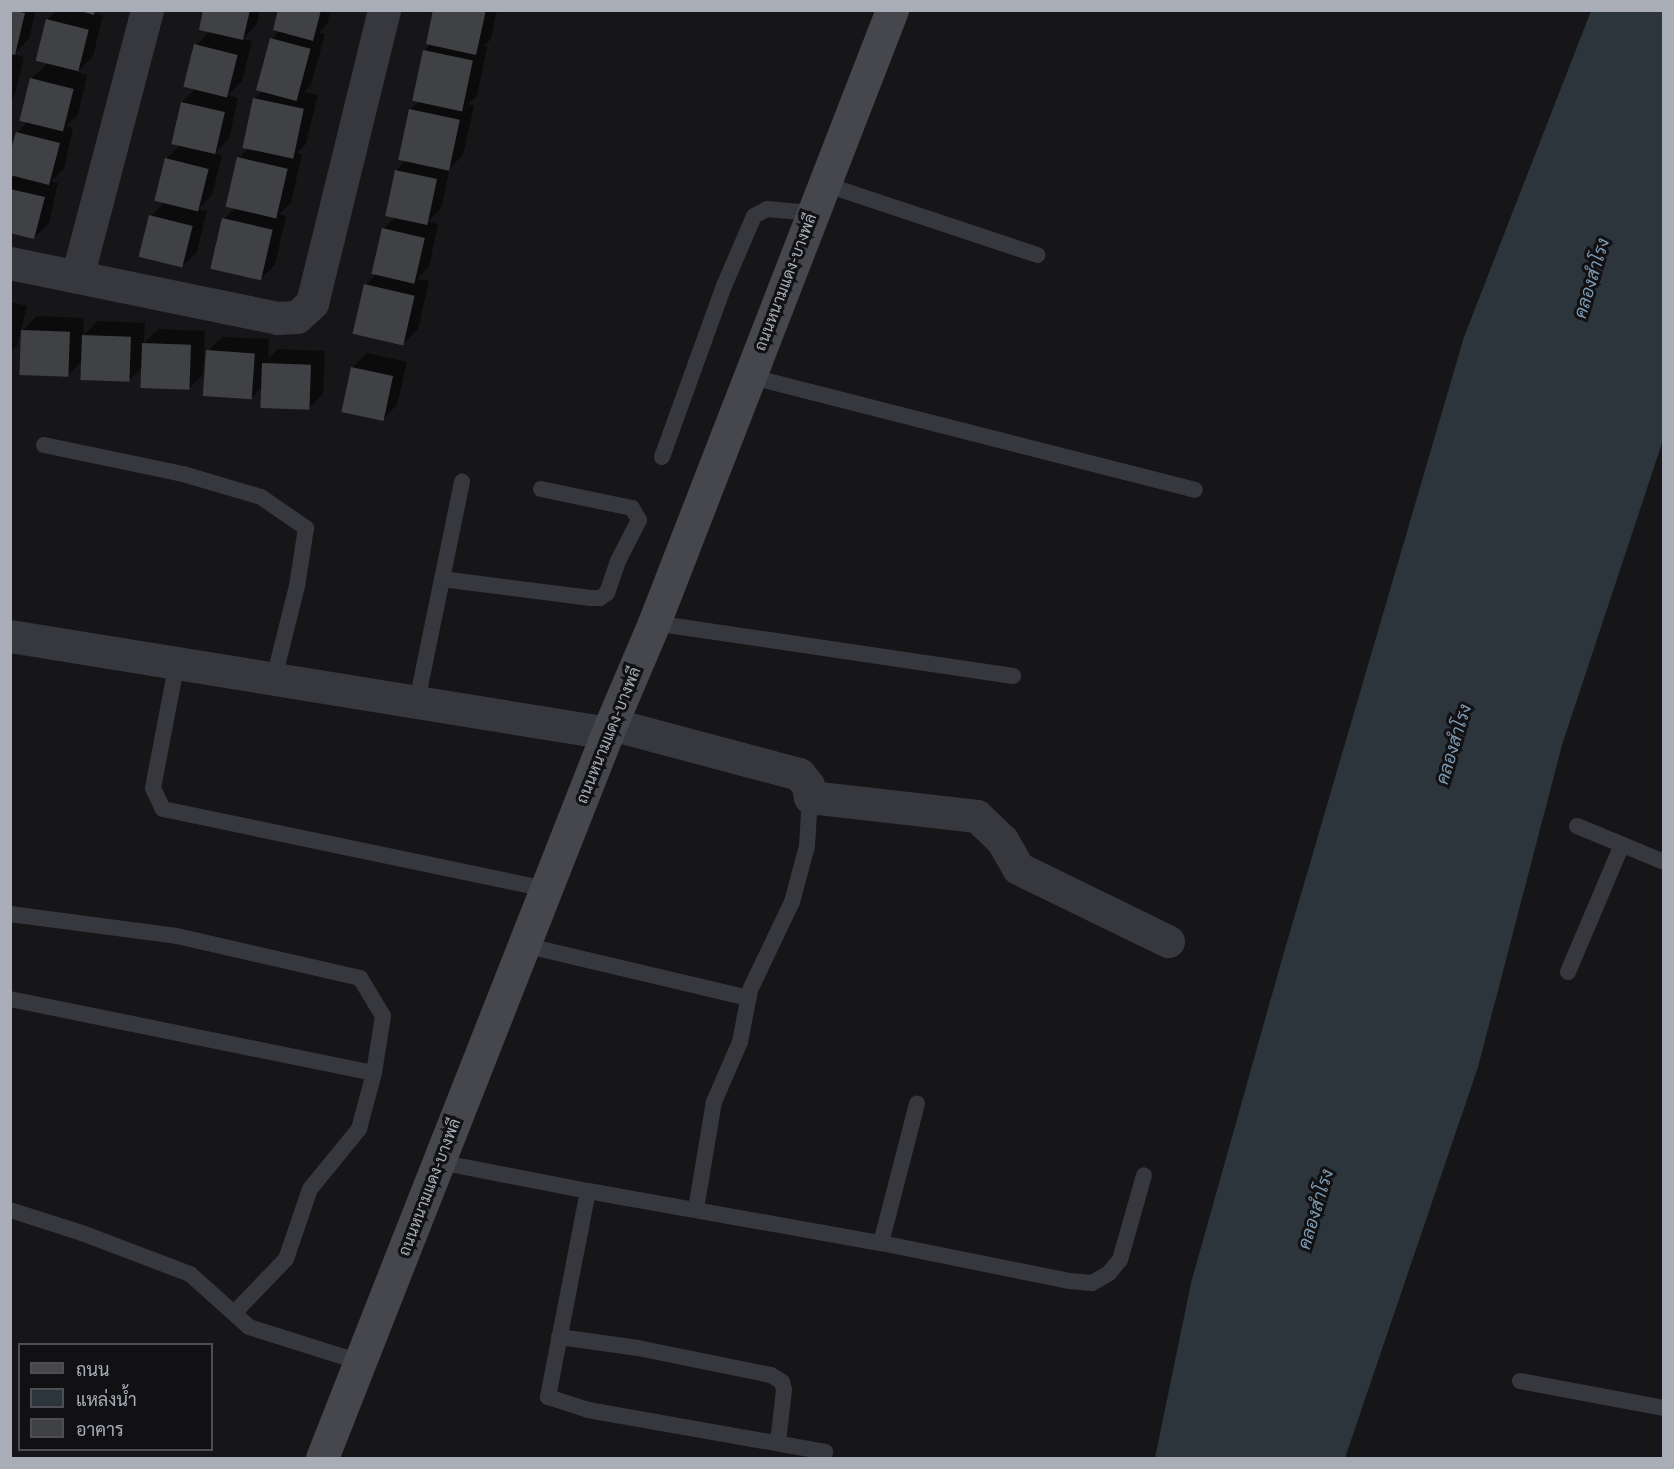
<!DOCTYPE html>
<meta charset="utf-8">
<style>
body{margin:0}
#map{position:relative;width:1674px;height:1469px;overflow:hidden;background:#161618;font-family:Lato,Sarabun,sans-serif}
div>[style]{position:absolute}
.water>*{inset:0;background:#2c353c}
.shadow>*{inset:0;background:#0007}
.building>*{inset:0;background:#404145;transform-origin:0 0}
.lane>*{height:16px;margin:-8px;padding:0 8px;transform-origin:8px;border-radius:8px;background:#37383d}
.street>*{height:33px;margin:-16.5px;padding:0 16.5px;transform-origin:16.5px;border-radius:16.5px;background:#37383d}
.secondary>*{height:33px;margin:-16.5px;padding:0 16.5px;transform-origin:16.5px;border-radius:16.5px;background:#45474d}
span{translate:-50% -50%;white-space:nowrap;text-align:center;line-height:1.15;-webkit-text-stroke:6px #111113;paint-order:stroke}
.street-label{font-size:16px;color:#a8adb8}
.water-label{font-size:18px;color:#7f9bb3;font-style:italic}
.frame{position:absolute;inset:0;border:12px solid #a8adb8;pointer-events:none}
.legend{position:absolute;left:18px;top:1343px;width:195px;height:108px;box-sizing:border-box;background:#111113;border:2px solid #4d4f55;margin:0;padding:8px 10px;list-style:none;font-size:18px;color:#a8adb8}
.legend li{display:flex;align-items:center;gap:12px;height:30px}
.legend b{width:30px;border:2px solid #4d4f55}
</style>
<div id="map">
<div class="water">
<i style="clip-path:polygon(1591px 11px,1663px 11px,1663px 440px,1562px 745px,1478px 1067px,1345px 1458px,1155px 1458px,1191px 1283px,1282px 959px,1464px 337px)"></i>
</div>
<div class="shadow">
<i style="clip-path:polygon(10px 10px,36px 10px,29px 39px,14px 54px,24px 57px,14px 97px,10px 101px)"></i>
<i style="clip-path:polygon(57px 10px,97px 10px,94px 13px,103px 15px,93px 56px,77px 72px,87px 75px,78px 115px,66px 126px,73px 128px,64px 169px,51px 181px,58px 183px,49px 223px,34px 238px,10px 232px,10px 179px,15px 175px,17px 133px,28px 121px,31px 79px,48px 63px,47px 20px)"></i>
<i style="clip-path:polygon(205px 10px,260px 10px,257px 24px,243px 39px,252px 41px,242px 81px,228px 95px,238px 98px,229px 139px,215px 153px,222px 155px,212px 195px,198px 209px,207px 211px,197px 252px,182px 266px,151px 216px,165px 202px,166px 159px,180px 145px,182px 102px,196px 88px,196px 45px,210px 31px)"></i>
<i style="clip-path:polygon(279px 10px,331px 10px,327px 24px,319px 33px,325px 34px,311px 85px,304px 92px,318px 95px,306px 144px,297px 153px,302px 154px,291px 203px,279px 214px,286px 216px,275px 265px,261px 279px,224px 219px,235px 208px,239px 158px,248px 148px,255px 99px,263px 90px,272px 39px,280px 30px)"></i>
<i style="clip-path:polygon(435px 10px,497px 10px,491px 39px,484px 46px,487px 47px,477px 96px,468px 104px,474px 106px,463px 155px,450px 168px,441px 209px,428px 221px,438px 224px,429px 267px,417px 279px,429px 281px,418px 329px,404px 343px,366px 285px,377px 273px,383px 229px,396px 217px,396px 171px,406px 160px,400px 159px,411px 109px,419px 101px,424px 51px,432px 43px)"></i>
<i style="clip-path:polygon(10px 302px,27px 306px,17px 346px,10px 353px)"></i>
<i style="clip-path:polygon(37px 316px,84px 318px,83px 336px,98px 321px,145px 323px,144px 343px,158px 329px,205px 331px,203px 375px,188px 389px,143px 366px,128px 381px,82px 361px,67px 376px,22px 331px)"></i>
<i style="clip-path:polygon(222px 337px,269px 339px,268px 359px,278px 349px,325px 351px,323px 394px,308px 409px,263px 386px,252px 397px,208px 351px)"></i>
<i style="clip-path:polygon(367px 353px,407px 362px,397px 405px,382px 420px,352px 368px)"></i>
</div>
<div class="building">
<i style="clip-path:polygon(10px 10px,25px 13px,15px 55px,10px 54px)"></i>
<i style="clip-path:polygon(77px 10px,95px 10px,94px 15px)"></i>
<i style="clip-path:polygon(203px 10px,250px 10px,243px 40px,199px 30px)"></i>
<i style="clip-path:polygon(278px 10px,321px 10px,313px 41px,273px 30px)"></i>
<i style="clip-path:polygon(433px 10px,486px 10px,476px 55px,426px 44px)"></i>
<i style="left:46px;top:19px;width:44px;height:43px;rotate:14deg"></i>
<i style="left:270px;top:38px;width:42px;height:54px;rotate:15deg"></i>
<i style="left:194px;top:44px;width:45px;height:44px;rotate:14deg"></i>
<i style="left:423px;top:50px;width:51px;height:52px;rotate:12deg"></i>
<i style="left:30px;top:78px;width:45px;height:44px;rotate:14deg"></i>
<i style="left:253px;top:98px;width:52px;height:51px;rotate:12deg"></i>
<i style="left:181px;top:102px;width:45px;height:43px;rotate:13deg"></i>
<i style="left:409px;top:109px;width:52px;height:52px;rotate:12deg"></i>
<i style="clip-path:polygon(16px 132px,60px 143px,49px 185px,10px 175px,10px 153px)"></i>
<i style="left:237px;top:157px;width:52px;height:51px;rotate:13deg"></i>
<i style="left:165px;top:158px;width:45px;height:44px;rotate:14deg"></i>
<i style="left:395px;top:170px;width:43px;height:47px;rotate:12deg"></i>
<i style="clip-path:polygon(10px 189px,45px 197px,34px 239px,10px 233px)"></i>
<i style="left:149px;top:215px;width:45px;height:43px;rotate:14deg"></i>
<i style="left:222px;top:218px;width:52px;height:52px;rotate:13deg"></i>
<i style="left:382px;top:228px;width:44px;height:47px;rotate:13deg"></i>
<i style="left:364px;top:284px;width:52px;height:51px;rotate:13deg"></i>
<i style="left:21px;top:330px;width:49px;height:45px;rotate:2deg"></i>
<i style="left:82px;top:335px;width:49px;height:45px;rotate:2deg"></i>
<i style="left:142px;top:343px;width:49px;height:45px;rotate:2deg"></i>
<i style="left:206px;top:350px;width:49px;height:46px;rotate:4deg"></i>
<i style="left:262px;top:363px;width:49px;height:45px;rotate:2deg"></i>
<i style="left:351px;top:367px;width:43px;height:46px;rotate:12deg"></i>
</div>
<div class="lane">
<i style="left:824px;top:184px;width:225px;rotate:18.4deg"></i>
<i style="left:748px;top:376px;width:461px;rotate:14.3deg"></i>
<i style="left:44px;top:445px;width:142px;rotate:11.8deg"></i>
<i style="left:183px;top:474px;width:81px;rotate:16.4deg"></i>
<i style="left:261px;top:497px;width:55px;rotate:34.6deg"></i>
<i style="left:306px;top:528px;width:59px;rotate:98.8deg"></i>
<i style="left:297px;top:586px;width:95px;rotate:104deg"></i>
<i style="left:662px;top:457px;width:182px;rotate:-70.1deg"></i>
<i style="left:724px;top:286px;width:76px;rotate:-66.8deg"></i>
<i style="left:754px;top:216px;width:15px;rotate:-28deg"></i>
<i style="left:767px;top:209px;width:45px;rotate:5.1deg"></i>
<i style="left:442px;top:579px;width:150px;rotate:7.3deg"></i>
<i style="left:591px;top:598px;width:9px"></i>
<i style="left:600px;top:598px;width:9px;rotate:-36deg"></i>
<i style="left:607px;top:593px;width:34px;rotate:-71deg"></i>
<i style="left:618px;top:561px;width:46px;rotate:-62.9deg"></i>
<i style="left:639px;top:520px;width:14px;rotate:-120deg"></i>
<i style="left:632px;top:508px;width:93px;rotate:-168.2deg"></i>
<i style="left:654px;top:623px;width:363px;rotate:8.4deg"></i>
<i style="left:177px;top:662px;width:128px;rotate:100.8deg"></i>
<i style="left:153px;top:788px;width:23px;rotate:65deg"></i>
<i style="left:163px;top:809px;width:392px;rotate:11.8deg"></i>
<i style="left:417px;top:701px;width:224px;rotate:-78.4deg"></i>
<i style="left:1577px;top:826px;width:94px;rotate:22.5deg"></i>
<i style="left:10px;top:914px;width:168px;rotate:7.5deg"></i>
<i style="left:177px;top:936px;width:188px;rotate:12.9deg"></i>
<i style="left:360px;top:978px;width:44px;rotate:58.8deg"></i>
<i style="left:383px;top:1016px;width:58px;rotate:99deg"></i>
<i style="left:374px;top:1073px;width:58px;rotate:105deg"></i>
<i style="left:359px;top:1129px;width:77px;rotate:129.2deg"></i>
<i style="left:310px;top:1189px;width:74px;rotate:108.9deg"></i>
<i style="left:286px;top:1259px;width:75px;rotate:133.9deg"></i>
<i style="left:524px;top:945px;width:231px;rotate:13.3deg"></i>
<i style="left:1568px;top:972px;width:138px;rotate:-67deg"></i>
<i style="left:10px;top:999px;width:371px;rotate:11.5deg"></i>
<i style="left:439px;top:1162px;width:152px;rotate:11deg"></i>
<i style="left:588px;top:1191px;width:298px;rotate:10.1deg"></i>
<i style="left:881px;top:1243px;width:193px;rotate:11.4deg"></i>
<i style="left:1070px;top:1281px;width:22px;rotate:5deg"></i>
<i style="left:1092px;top:1283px;width:20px;rotate:-30deg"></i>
<i style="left:1109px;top:1273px;width:17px;rotate:-50deg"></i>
<i style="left:1120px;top:1260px;width:88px;rotate:-74.2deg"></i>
<i style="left:588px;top:1191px;width:210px;rotate:101deg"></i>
<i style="left:548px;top:1397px;width:42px;rotate:18deg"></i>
<i style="left:588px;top:1410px;width:241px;rotate:10deg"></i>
<i style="left:696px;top:1209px;width:109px;rotate:-80.5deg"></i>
<i style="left:714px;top:1102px;width:65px;rotate:-66.6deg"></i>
<i style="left:740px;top:1042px;width:53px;rotate:-79.1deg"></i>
<i style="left:750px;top:990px;width:98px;rotate:-64.5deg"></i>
<i style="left:792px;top:902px;width:58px;rotate:-75deg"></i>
<i style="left:807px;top:846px;width:49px;rotate:-86.5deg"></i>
<i style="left:10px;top:1210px;width:76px;rotate:17.7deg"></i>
<i style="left:82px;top:1233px;width:116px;rotate:20.8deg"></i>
<i style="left:190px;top:1274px;width:79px;rotate:41.9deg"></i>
<i style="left:249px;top:1327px;width:116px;rotate:17.5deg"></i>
<i style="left:881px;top:1243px;width:144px;rotate:-75.5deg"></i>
<i style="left:559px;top:1337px;width:80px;rotate:7.9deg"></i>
<i style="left:638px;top:1348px;width:136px;rotate:11.5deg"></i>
<i style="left:771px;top:1375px;width:13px;rotate:32deg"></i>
<i style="left:782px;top:1382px;width:8px;rotate:76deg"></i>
<i style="left:784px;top:1390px;width:52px;rotate:96.6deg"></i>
<i style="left:1520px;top:1381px;width:147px;rotate:10.6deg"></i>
</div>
<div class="street">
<i style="left:10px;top:263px;width:273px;rotate:11.6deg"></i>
<i style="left:277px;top:318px;width:20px;rotate:-3deg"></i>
<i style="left:297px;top:317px;width:21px;rotate:-43deg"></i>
<i style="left:312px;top:303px;width:302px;rotate:-76.2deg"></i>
<i style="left:77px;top:277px;width:276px;rotate:-75.3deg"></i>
<i style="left:10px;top:636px;width:606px;rotate:9.21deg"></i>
<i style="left:611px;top:724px;width:195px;rotate:14.9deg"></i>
<i style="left:799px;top:774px;width:14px;rotate:51deg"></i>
<i style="left:808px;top:785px;width:12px;rotate:81deg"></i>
<i style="left:810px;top:797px;width:168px;rotate:6.5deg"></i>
<i style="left:977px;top:816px;width:35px;rotate:44deg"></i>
<i style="left:1002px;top:840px;width:32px;rotate:60deg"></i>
<i style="left:1018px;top:868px;width:167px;rotate:26deg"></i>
</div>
<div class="secondary">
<i style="left:322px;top:1458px;width:789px;rotate:-68.51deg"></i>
<i style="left:611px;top:724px;width:110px;rotate:-66.9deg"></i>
<i style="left:654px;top:623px;width:658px;rotate:-68.78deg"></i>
</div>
<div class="street-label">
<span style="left:785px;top:282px;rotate:-69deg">ถนนหนามแดง-บางพลี</span>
<span style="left:608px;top:735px;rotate:-68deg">ถนนหนามแดง-บางพลี</span>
<span style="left:429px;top:1187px;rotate:-69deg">ถนนหนามแดง-บางพลี</span>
</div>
<div class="water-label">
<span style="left:1591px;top:278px;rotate:-73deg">คลองสำโรง</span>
<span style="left:1453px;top:744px;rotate:-73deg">คลองสำโรง</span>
<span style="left:1315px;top:1209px;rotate:-73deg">คลองสำโรง</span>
</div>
<div class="frame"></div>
<ul class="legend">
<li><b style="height:8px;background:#45474d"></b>ถนน</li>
<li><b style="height:16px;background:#2c353c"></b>แหล่งน้ำ</li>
<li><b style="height:16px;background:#404145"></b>อาคาร</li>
</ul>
</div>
